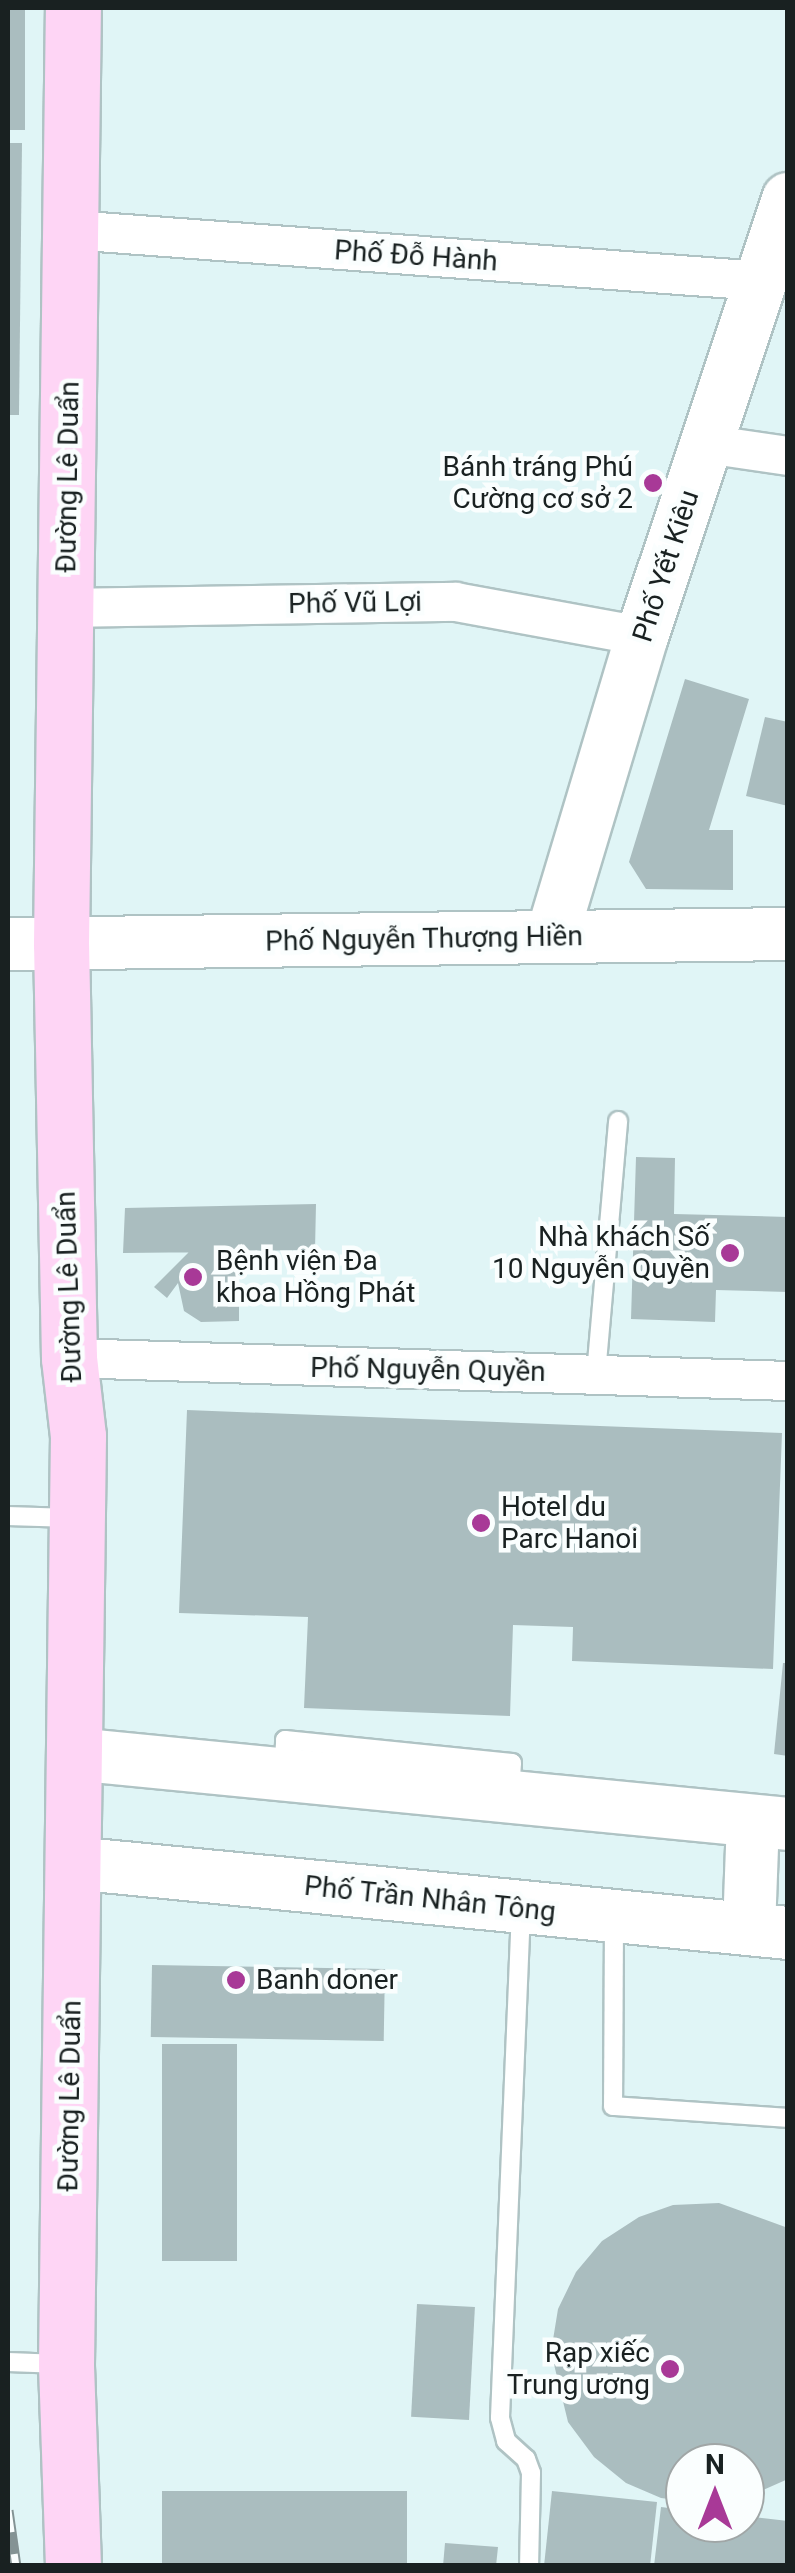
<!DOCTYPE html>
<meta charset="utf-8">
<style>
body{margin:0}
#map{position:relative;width:795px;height:2573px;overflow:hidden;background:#e0f5f6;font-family:Roboto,sans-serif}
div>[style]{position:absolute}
.building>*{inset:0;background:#aabdbf;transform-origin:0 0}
.roads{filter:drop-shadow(2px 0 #afc3c4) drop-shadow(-2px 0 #afc3c4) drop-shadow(0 2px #afc3c4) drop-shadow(0 -2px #afc3c4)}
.lane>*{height:18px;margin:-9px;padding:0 9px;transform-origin:9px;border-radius:9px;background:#fff}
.street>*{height:38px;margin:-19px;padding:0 19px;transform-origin:19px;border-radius:19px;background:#fff}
.secondary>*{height:52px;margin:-26px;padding:0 26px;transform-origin:26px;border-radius:26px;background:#fff}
.primary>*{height:55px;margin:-27.5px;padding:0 27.5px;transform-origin:27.5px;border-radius:27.5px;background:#fed5f5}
.rail>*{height:11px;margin-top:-5.5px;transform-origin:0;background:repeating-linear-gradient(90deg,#fafefe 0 22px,#849394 0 44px);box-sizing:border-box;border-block:2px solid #849394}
.dots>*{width:28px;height:28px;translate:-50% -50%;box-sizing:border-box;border:5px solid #fafefe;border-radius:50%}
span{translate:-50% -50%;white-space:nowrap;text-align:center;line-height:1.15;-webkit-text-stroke:9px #fafefe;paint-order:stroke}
.street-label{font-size:28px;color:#192121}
.poi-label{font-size:28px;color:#192121}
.right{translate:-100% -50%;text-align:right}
.left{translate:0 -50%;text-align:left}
.frame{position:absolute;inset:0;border:10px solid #192121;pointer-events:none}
.north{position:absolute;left:665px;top:2443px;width:100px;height:100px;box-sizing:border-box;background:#fafefe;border:2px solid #a0a6a6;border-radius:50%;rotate:0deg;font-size:28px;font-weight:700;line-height:40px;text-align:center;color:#192121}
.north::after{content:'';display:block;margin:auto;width:35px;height:45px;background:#a83997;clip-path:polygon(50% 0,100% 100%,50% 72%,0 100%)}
</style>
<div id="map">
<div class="building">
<i style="left:8px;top:8px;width:17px;height:122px"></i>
<i style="clip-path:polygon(8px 143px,22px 143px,19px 415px,8px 415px)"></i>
<i style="clip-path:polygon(685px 679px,749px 699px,709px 830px,733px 830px,733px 890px,646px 889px,629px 862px)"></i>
<i style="clip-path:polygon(765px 717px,788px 722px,788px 806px,746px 796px)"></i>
<i style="clip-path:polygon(636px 1157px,675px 1158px,674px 1214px,788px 1217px,788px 1292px,716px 1290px,715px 1322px,631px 1319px)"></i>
<i style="clip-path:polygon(316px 1204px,315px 1250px,239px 1251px,239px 1321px,201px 1322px,184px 1311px,178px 1283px,167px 1298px,154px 1287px,189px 1252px,214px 1252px,123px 1253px,125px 1208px)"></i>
<i style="clip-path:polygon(187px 1410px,782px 1433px,773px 1669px,572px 1661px,573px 1627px,513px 1625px,510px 1716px,304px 1708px,308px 1617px,179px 1613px)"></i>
<i style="clip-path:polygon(783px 1663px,788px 1663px,788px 1756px,774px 1754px)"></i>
<i style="left:152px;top:1965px;width:233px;height:72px;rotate:1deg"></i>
<i style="left:162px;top:2044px;width:75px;height:217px"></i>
<i style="clip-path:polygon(719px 2203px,788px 2228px,788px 2479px,745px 2498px,745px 2463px,685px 2463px,685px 2501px,661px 2498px,626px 2483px,594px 2457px,568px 2422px,551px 2352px,558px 2309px,576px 2272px,602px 2241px,639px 2217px,673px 2205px)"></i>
<i style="left:417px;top:2304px;width:58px;height:113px;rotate:3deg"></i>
<i style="left:162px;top:2491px;width:245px;height:72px"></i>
<i style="clip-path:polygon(552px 2491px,657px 2502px,650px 2566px,544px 2566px)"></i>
<i style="clip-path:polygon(661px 2507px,685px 2510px,685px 2523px,745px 2523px,745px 2516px,788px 2521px,788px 2566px,654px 2566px)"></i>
<i style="clip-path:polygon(445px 2543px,498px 2547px,496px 2566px,443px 2566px)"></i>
</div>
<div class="roads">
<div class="lane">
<i style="left:596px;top:1374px;width:254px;rotate:-85deg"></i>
<i style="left:8px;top:1516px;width:63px;rotate:1.8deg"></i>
<i style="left:283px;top:1772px;width:32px;rotate:-86deg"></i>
<i style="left:285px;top:1740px;width:228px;rotate:5.8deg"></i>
<i style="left:512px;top:1763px;width:29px;rotate:94deg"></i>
<i style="left:521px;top:1910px;width:508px;rotate:92.37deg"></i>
<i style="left:500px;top:2418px;width:24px;rotate:75deg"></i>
<i style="left:506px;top:2441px;width:27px;rotate:42deg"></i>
<i style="left:526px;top:2459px;width:15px;rotate:70deg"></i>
<i style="left:531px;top:2473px;width:93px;rotate:91.2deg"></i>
<i style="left:614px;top:1922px;width:184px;rotate:90.3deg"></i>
<i style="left:613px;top:2106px;width:175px;rotate:3.9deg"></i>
<i style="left:8px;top:2362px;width:53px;rotate:2.2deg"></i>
</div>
<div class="street">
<i style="left:71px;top:230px;width:692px;rotate:4.23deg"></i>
<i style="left:706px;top:444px;width:83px;rotate:8.3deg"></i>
<i style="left:66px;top:608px;width:390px;rotate:-0.9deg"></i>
<i style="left:456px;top:602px;width:189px;rotate:10.4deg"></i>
<i style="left:69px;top:1358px;width:719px;rotate:1.83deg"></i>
</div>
<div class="secondary">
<i style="left:552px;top:936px;width:313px;rotate:-73.3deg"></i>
<i style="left:642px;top:636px;width:461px;rotate:-71.5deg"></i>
<i style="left:8px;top:944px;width:780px;rotate:-0.73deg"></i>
<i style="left:74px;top:1754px;width:717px;rotate:5.6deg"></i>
<i style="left:73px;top:1863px;width:718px;rotate:5.59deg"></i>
<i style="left:749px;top:1929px;width:108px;rotate:-87.9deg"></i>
</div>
<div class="primary">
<i style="left:73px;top:2566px;width:202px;rotate:-92deg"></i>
<i style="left:66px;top:2364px;width:928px;rotate:-89.26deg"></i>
<i style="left:78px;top:1436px;width:79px;rotate:-96.6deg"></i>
<i style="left:69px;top:1358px;width:414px;rotate:-91.1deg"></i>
<i style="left:61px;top:944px;width:936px;rotate:-89.27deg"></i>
</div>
</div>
<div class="rail">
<i style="left:8px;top:2510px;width:57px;rotate:81.9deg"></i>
</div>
<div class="dots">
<i style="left:653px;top:483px;background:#a83997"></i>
<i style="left:730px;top:1253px;background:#a83997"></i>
<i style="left:193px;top:1277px;background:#a83997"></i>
<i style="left:481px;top:1523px;background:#a83997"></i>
<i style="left:236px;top:1980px;background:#a83997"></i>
<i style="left:670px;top:2369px;background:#a83997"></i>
</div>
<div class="street-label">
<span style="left:416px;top:256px;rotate:4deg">Phố Đỗ Hành</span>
<span style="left:68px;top:477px;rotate:-89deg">Đường Lê Duẩn</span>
<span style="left:666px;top:566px;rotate:-72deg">Phố Yết Kiêu</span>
<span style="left:355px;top:603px;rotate:-1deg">Phố Vũ Lợi</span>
<span style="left:424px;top:939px;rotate:-1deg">Phố Nguyễn Thượng Hiền</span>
<span style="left:69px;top:1287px;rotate:-92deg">Đường Lê Duẩn</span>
<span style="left:428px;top:1370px;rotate:1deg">Phố Nguyễn Quyền</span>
<span style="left:430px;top:1899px;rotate:6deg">Phố Trần Nhân Tông</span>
<span style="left:70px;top:2096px;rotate:-89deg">Đường Lê Duẩn</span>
</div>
<div class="poi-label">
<span class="right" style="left:633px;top:483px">Bánh tráng Phú<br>Cường cơ sở 2</span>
<span class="right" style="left:710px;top:1253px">Nhà khách Số<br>10 Nguyễn Quyền</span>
<span class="left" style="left:216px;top:1277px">Bệnh viện Đa<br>khoa Hồng Phát</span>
<span class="left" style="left:501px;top:1523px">Hotel du<br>Parc Hanoi</span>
<span class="left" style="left:256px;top:1980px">Banh doner</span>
<span class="right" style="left:650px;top:2369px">Rạp xiếc<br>Trung ương</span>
</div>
<div class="frame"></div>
<div class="north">N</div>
</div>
